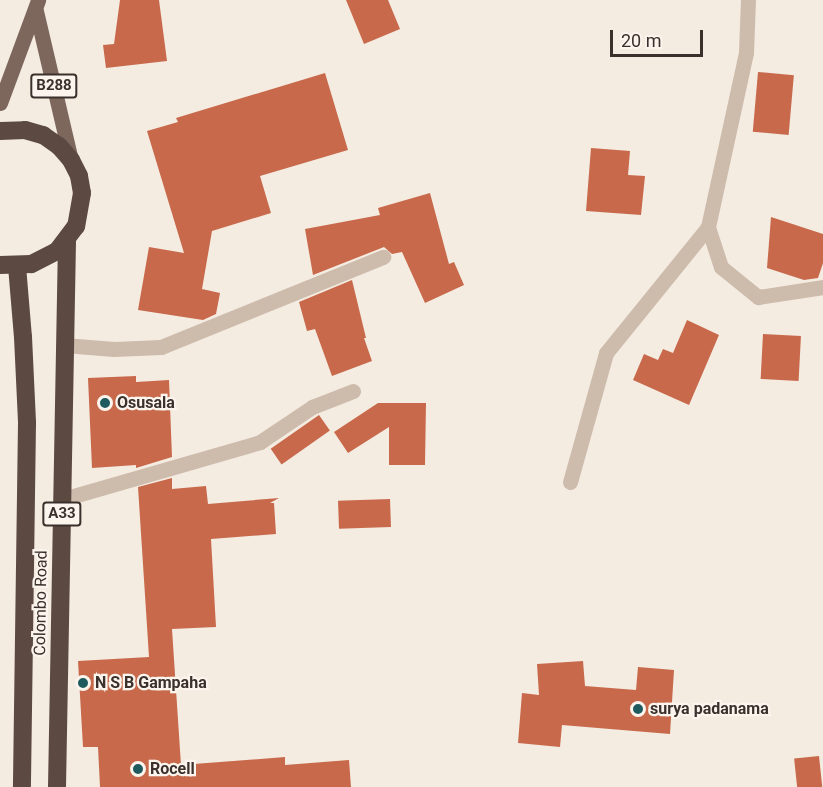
<!DOCTYPE html>
<style>
body{margin:0}
#map{position:relative;width:823px;height:787px;overflow:hidden;background:#f4ebe1;font-family:Roboto,sans-serif}
div>[style]{position:absolute}
.building>*{inset:0;background:#c8694b;transform-origin:0 0}
.minor>*{height:15px;margin:-7.5px;padding:0 7.5px;transform-origin:7.5px;border-radius:7.5px;background:#cdbbac}
.major>*{height:15px;margin:-7.5px;padding:0 7.5px;transform-origin:7.5px;border-radius:7.5px;background:#7d675c}
.highway>*{height:18px;margin:-9px;padding:0 9px;transform-origin:9px;border-radius:9px;background:#5c4a42}
.dots>*{width:16px;height:16px;translate:-50% -50%;box-sizing:border-box;border:3px solid #fbf5ee;border-radius:50%}
span{translate:-50% -50%;white-space:nowrap;text-align:center;line-height:1.15;-webkit-text-stroke:4.5px #fbf5ee;paint-order:stroke}
.shield-label span{padding:2px 4px;background:#fbf5ee;border:2px solid;border-radius:4px;-webkit-text-stroke-width:0}
.shield-label{font-size:15px;color:#3b302b;font-weight:700}
.poi-label{font-size:16px;color:#3b302b;font-weight:700}
.left{translate:0 -50%;text-align:left}
.street-label{font-size:16px;color:#3b302b}
.scale{position:absolute;left:610px;top:30px;width:93px;height:27px;box-sizing:border-box;border:3px solid #3b302b;border-top:0;padding-left:8px;font-size:18px;line-height:21px;white-space:nowrap;color:#3b302b;-webkit-text-stroke:4px #fbf5ee;paint-order:stroke}
</style>
<div id="map">
<div class="building">
<i style="clip-path:polygon(120px 0,159px 0,167px 61px,106px 68px,103px 45px,114px 44px)"></i>
<i style="clip-path:polygon(346px 0,388px 0,400px 29px,364px 44px)"></i>
<i style="left:758px;top:72px;width:36px;height:60px;rotate:5deg"></i>
<i style="clip-path:polygon(325px 73px,348px 150px,260px 176px,271px 213px,212px 231px,202px 289px,220px 293px,216px 314px,203px 320px,138px 310px,149px 247px,184px 253px,147px 131px,178px 122px,176px 118px)"></i>
<i style="clip-path:polygon(591px 148px,630px 151px,628px 175px,645px 176px,641px 215px,586px 211px)"></i>
<i style="clip-path:polygon(430px 193px,449px 264px,454px 262px,464px 285px,425px 303px,402px 252px,392px 254px,384px 247px,313px 275px,305px 229px,380px 215px,378px 208px)"></i>
<i style="clip-path:polygon(771px 217px,823px 234px,823px 263px,818px 278px,804px 280px,767px 268px)"></i>
<i style="clip-path:polygon(352px 280px,366px 338px,364px 338px,372px 361px,332px 376px,315px 329px,307px 331px,299px 302px)"></i>
<i style="clip-path:polygon(687px 320px,719px 335px,689px 405px,633px 380px,644px 354px,658px 360px,663px 349px,673px 353px)"></i>
<i style="left:763px;top:334px;width:38px;height:45px;rotate:3deg"></i>
<i style="clip-path:polygon(136px 376px,136px 382px,169px 380px,172px 457px,136px 468px,136px 465px,92px 468px,88px 378px)"></i>
<i style="clip-path:polygon(378px 403px,426px 403px,425px 465px,389px 465px,389px 427px,348px 453px,334px 432px)"></i>
<i style="left:319px;top:415px;width:19px;height:59px;rotate:55deg"></i>
<i style="clip-path:polygon(172px 478px,172px 489px,206px 486px,208px 504px,279px 498px,270px 503px,274px 503px,276px 534px,211px 539px,216px 627px,172px 629px,181px 765px,285px 757px,285px 765px,349px 760px,351px 787px,100px 787px,98px 747px,83px 747px,78px 661px,149px 657px,138px 487px)"></i>
<i style="left:390px;top:499px;width:28px;height:52px;rotate:88deg"></i>
<i style="clip-path:polygon(583px 661px,585px 686px,636px 690px,638px 667px,674px 670px,670px 734px,562px 725px,560px 747px,518px 743px,522px 693px,539px 695px,537px 664px)"></i>
<i style="left:819px;top:756px;width:31px;height:25px;rotate:84deg"></i>
</div>
<div class="minor">
<i style="left:708px;top:227px;width:42px;rotate:72deg"></i>
<i style="left:721px;top:267px;width:48px;rotate:39deg"></i>
<i style="left:758px;top:297px;width:66px;rotate:-8.7deg"></i>
<i style="left:64px;top:345px;width:50px;rotate:4.6deg"></i>
<i style="left:114px;top:349px;width:47px;rotate:-2.4deg"></i>
<i style="left:161px;top:347px;width:240px;rotate:-22.1deg"></i>
<i style="left:570px;top:482px;width:134px;rotate:-74.4deg"></i>
<i style="left:606px;top:353px;width:162px;rotate:-51deg"></i>
<i style="left:708px;top:227px;width:179px;rotate:-77.7deg"></i>
<i style="left:746px;top:52px;width:52px;rotate:-87.8deg"></i>
<i style="left:63px;top:499px;width:205px;rotate:-16.1deg"></i>
<i style="left:260px;top:442px;width:63px;rotate:-33.9deg"></i>
<i style="left:312px;top:407px;width:44px;rotate:-21.3deg"></i>
</div>
<div class="major">
<i style="left:36px;top:11px;width:153px;rotate:76.8deg"></i>
<i style="left:0;top:103px;width:110px;rotate:-69.7deg"></i>
</div>
<div class="highway">
<i style="left:0;top:131px;width:25px;rotate:-2deg"></i>
<i style="left:25px;top:130px;width:19px;rotate:16deg"></i>
<i style="left:43px;top:135px;width:19px;rotate:35deg"></i>
<i style="left:59px;top:146px;width:18px;rotate:49deg"></i>
<i style="left:71px;top:160px;width:18px;rotate:63deg"></i>
<i style="left:79px;top:176px;width:17px;rotate:80deg"></i>
<i style="left:82px;top:193px;width:34px;rotate:100deg"></i>
<i style="left:76px;top:226px;width:31px;rotate:127deg"></i>
<i style="left:57px;top:251px;width:29px;rotate:153deg"></i>
<i style="left:31px;top:264px;width:31px;rotate:178deg"></i>
<i style="left:17px;top:266px;width:71px;rotate:85.2deg"></i>
<i style="left:23px;top:337px;width:86px;rotate:87.3deg"></i>
<i style="left:27px;top:423px;width:364px;rotate:90.8deg"></i>
<i style="left:57px;top:787px;width:547px;rotate:-88.95deg"></i>
</div>
<div class="dots">
<i style="left:105px;top:403px;background:#1f5a5e"></i>
<i style="left:83px;top:683px;background:#1f5a5e"></i>
<i style="left:638px;top:709px;background:#1f5a5e"></i>
<i style="left:138px;top:769px;background:#1f5a5e"></i>
</div>
<div class="shield-label">
<span style="left:54px;top:86px">B288</span>
<span style="left:62px;top:514px">A33</span>
</div>
<div class="poi-label">
<span class="left" style="left:117px;top:403px">Osusala</span>
<span class="left" style="left:95px;top:683px">N S B Gampaha</span>
<span class="left" style="left:650px;top:709px">surya padanama</span>
<span class="left" style="left:150px;top:769px">Rocell</span>
</div>
<div class="street-label">
<span style="left:41px;top:603px;rotate:-89deg">Colombo Road</span>
</div>
<div class="scale">20 m</div>
</div>
